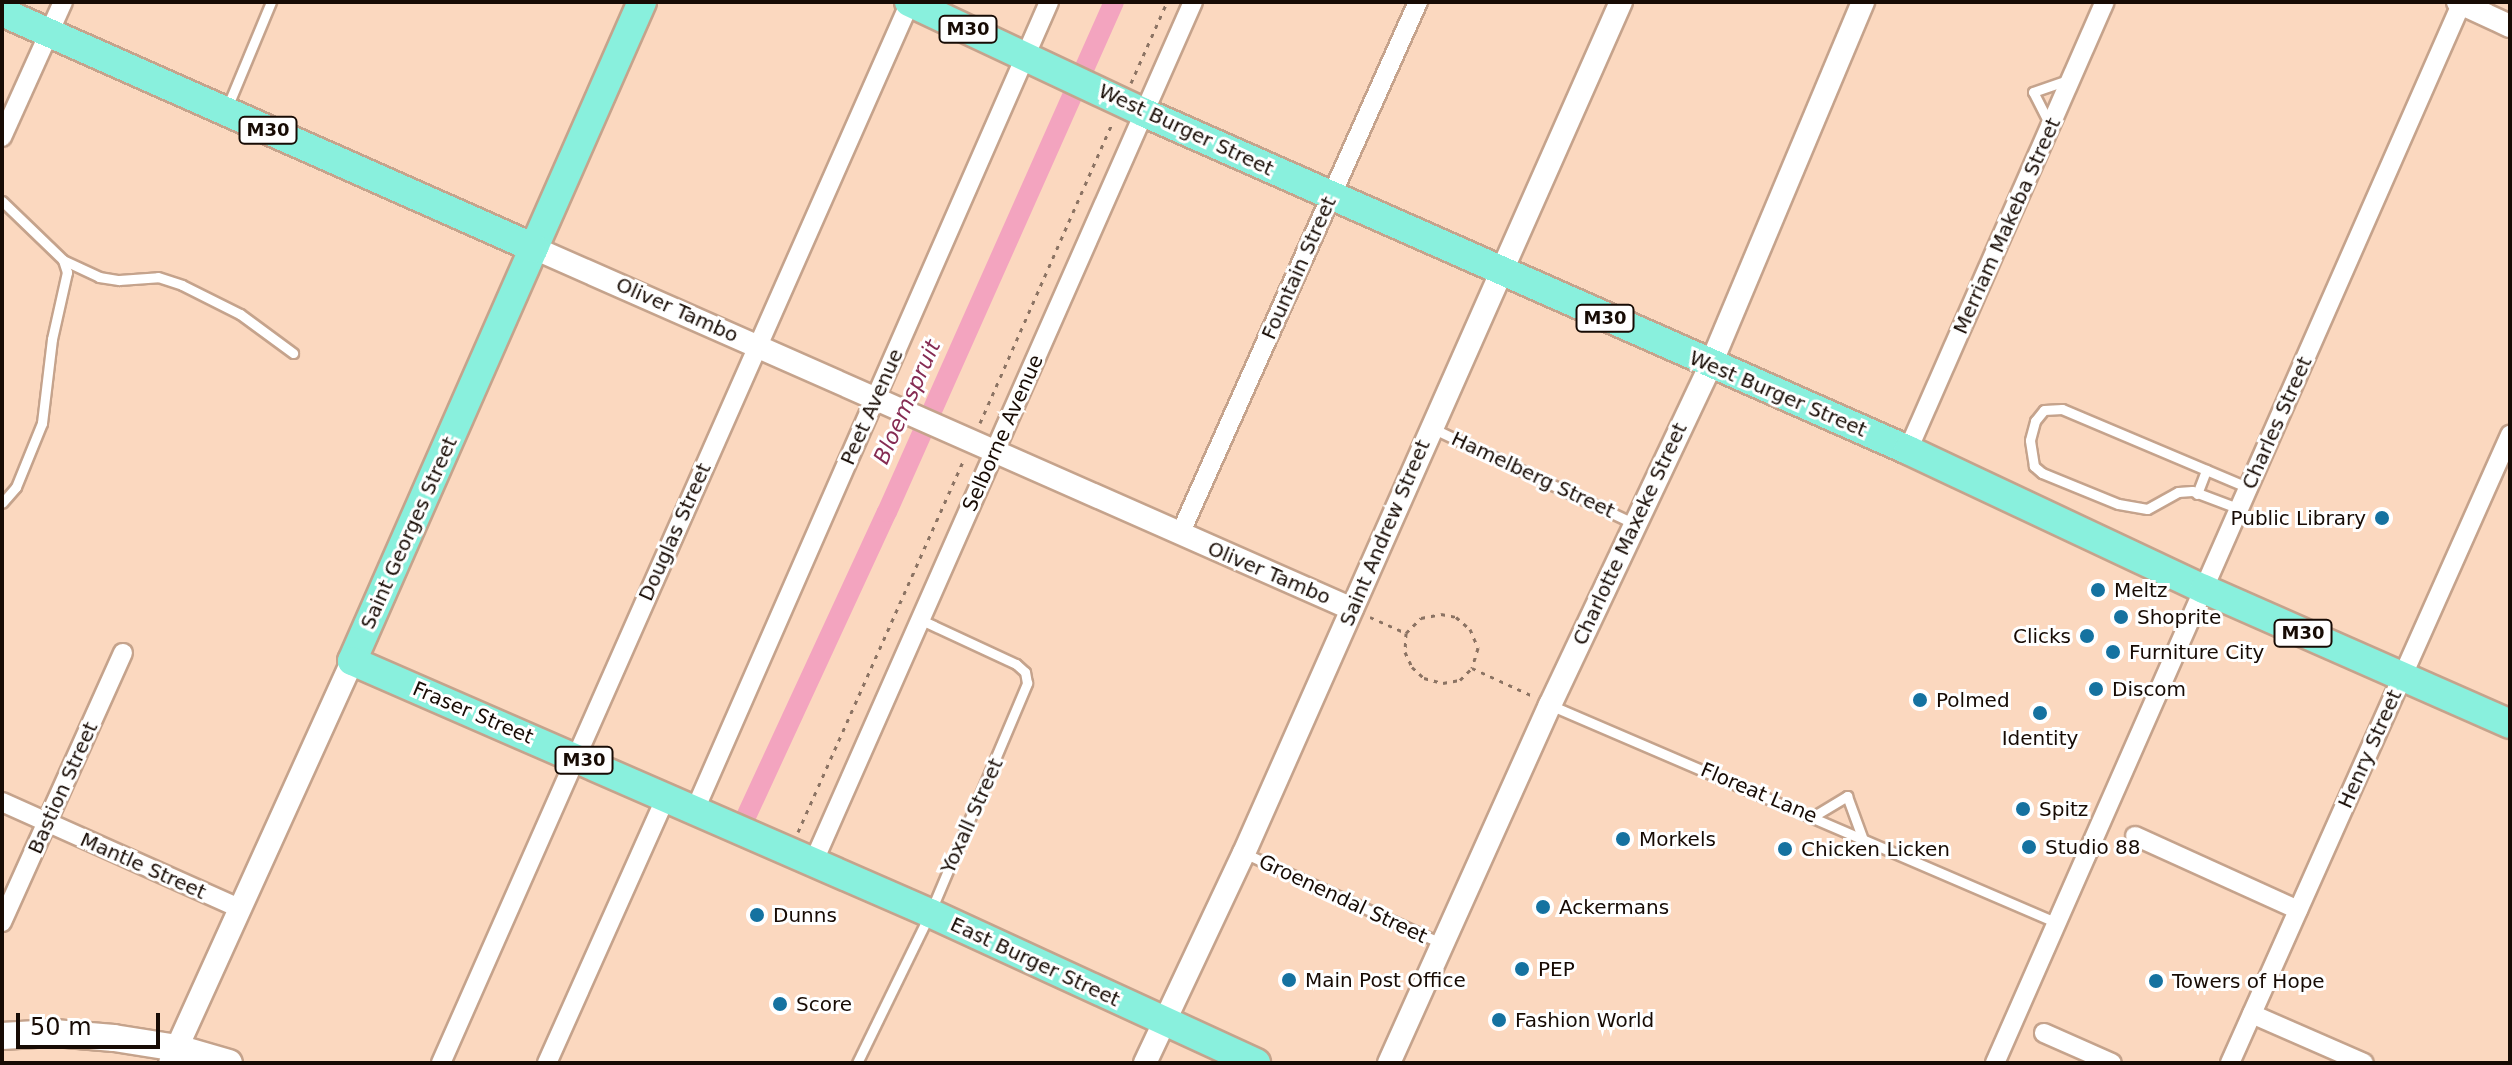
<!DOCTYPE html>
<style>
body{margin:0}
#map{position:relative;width:2512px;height:1065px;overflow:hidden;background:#fbd8bf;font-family:"DejaVu Sans",sans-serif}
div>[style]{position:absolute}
.canal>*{height:20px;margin:-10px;padding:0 10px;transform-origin:10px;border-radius:10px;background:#f3a4bf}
.path>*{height:3px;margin-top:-1.5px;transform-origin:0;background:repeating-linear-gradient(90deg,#8b7363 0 4px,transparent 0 10px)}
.roads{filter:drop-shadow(2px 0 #c5a38c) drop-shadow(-2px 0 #c5a38c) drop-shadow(0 2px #c5a38c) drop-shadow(0 -2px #c5a38c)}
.service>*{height:9px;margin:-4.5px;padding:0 4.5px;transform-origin:4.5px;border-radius:4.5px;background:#fff}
.minor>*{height:18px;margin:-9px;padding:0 9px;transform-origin:9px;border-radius:9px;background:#fff}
.tertiary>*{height:22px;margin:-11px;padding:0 11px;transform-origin:11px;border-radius:11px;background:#fff}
.secondary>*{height:26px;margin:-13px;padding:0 13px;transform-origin:13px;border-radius:13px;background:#fff}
.primary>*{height:28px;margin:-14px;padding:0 14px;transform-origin:14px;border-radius:14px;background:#89f0dd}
.dots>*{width:22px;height:22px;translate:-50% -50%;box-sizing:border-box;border:4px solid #fff;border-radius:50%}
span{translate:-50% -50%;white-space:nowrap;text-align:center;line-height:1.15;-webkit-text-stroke:6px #fff;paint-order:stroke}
.shield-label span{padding:2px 6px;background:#fff;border:2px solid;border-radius:6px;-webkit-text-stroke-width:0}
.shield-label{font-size:18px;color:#170b04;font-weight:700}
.street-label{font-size:20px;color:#170b04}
.poi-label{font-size:20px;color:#170b04}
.right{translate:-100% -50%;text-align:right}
.left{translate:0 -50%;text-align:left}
.water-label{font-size:22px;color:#862c53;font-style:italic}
.frame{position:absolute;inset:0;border:4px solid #170b04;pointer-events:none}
.scale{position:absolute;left:16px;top:1013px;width:144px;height:36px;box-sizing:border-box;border:4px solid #170b04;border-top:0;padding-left:10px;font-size:24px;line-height:28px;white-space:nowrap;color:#170b04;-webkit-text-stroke:6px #fff;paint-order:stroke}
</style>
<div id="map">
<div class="canal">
<i style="left:744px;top:821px;width:340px;rotate:-65.2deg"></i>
<i style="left:887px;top:512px;width:558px;rotate:-66.01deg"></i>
</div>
<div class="path">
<i style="left:1131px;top:83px;width:89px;rotate:-66deg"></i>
<i style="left:980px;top:423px;width:329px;rotate:-66.2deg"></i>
<i style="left:1370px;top:617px;width:39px;rotate:24deg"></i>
<i style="left:1406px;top:633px;width:19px;rotate:93deg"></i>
<i style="left:1405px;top:652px;width:17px;rotate:65deg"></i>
<i style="left:1412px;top:667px;width:16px;rotate:43deg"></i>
<i style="left:1424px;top:678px;width:20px;rotate:15deg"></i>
<i style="left:1443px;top:683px;width:17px;rotate:-10deg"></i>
<i style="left:1460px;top:680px;width:17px;rotate:-45deg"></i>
<i style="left:1472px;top:668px;width:67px;rotate:24.7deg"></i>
<i style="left:1406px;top:633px;width:21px;rotate:-45deg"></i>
<i style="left:1421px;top:618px;width:20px;rotate:-11deg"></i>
<i style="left:1441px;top:614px;width:15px;rotate:11deg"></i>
<i style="left:1456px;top:617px;width:18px;rotate:41deg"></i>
<i style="left:1470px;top:629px;width:21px;rotate:67deg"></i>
<i style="left:1478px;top:648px;width:21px;rotate:107deg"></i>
<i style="left:798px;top:832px;width:408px;rotate:-66deg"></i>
</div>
<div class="roads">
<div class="service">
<i style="left:226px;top:110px;width:117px;rotate:-67.4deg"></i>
<i style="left:2050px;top:125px;width:37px;rotate:-117deg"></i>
<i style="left:2033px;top:92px;width:39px;rotate:-19deg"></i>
<i style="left:2px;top:201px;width:85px;rotate:44deg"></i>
<i style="left:63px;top:260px;width:13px;rotate:72deg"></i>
<i style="left:67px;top:272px;width:69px;rotate:102.6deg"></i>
<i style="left:52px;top:339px;width:85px;rotate:96.8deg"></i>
<i style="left:42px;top:423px;width:69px;rotate:112.1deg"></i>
<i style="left:16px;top:487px;width:21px;rotate:131deg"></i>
<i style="left:63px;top:260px;width:40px;rotate:25deg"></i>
<i style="left:99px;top:277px;width:20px;rotate:9deg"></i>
<i style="left:119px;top:280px;width:39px;rotate:-4deg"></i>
<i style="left:158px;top:277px;width:25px;rotate:18deg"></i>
<i style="left:182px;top:285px;width:65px;rotate:26.6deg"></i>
<i style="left:240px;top:314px;width:66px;rotate:36.3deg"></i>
<i style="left:1432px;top:428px;width:225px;rotate:25.3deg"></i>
<i style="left:2197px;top:494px;width:26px;rotate:-69deg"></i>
<i style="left:2240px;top:509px;width:51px;rotate:-159.4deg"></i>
<i style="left:2192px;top:491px;width:14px;rotate:176deg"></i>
<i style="left:2178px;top:492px;width:35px;rotate:151deg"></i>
<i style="left:2147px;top:509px;width:29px;rotate:-170deg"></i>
<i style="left:2118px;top:504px;width:82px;rotate:-157.8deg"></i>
<i style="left:2042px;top:473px;width:11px;rotate:-139deg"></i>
<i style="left:2034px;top:466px;width:26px;rotate:-99deg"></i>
<i style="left:2030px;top:440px;width:20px;rotate:-75deg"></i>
<i style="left:2035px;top:421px;width:14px;rotate:-51deg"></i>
<i style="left:2044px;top:410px;width:18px;rotate:-3deg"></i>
<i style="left:2062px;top:409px;width:203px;rotate:22.9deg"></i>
<i style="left:1550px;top:705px;width:550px;rotate:23.25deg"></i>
<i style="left:1814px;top:816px;width:39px;rotate:-31deg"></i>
<i style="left:1847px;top:796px;width:44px;rotate:69.9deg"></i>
<i style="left:1244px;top:853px;width:217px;rotate:24.6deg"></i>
<i style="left:857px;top:1063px;width:167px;rotate:-64deg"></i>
<i style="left:930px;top:913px;width:250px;rotate:-67.1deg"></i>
<i style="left:1027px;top:683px;width:11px;rotate:-100deg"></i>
<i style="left:1025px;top:672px;width:12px;rotate:-138deg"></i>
<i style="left:1016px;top:664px;width:105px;rotate:-155.1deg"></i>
</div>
<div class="minor">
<i style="left:2px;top:137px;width:148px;rotate:-65.7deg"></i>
<i style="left:1908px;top:450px;width:489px;rotate:-66.3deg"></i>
<i style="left:1180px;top:534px;width:583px;rotate:-65.9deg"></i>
<i style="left:2px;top:802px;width:262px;rotate:24.1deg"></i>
<i style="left:694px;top:812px;width:884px;rotate:-66.33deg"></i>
<i style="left:2135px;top:836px;width:179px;rotate:24.4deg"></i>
<i style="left:813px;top:863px;width:941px;rotate:-66.19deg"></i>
<i style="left:2px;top:922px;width:295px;rotate:-65.8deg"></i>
<i style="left:2252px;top:1014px;width:122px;rotate:23.6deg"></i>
<i style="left:2044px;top:1033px;width:74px;rotate:23.8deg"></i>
<i style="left:441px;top:1063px;width:1160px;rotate:-66.15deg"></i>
<i style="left:547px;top:1063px;width:289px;rotate:-65.9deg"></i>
<i style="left:1995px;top:1063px;width:1159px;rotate:-66.24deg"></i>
<i style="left:2230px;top:1063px;width:688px;rotate:-65.97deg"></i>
</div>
<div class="tertiary">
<i style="left:2458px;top:2px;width:57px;rotate:24.8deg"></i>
<i style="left:534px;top:248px;width:894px;rotate:23.81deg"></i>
<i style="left:170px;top:1063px;width:441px;rotate:-65.6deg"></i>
<i style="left:1145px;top:1063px;width:232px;rotate:-64.8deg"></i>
<i style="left:1244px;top:853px;width:931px;rotate:-66.11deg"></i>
<i style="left:1389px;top:1063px;width:393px;rotate:-65.8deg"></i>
<i style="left:1550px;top:705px;width:375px;rotate:-64.7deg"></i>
<i style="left:1710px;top:366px;width:395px;rotate:-67.2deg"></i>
</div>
<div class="secondary">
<i style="left:2px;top:1036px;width:52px;rotate:-3.3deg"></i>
<i style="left:54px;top:1033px;width:60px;rotate:4.8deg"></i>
<i style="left:114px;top:1038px;width:64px;rotate:9deg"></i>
<i style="left:177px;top:1048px;width:54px;rotate:16.1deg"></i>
</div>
<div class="primary">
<i style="left:642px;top:2px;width:720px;rotate:113.75deg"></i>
<i style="left:352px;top:661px;width:631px;rotate:23.56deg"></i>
<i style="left:930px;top:913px;width:359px;rotate:24.7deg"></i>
<i style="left:909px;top:2px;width:261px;rotate:25.2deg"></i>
<i style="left:1145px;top:113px;width:834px;rotate:23.83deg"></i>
<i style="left:1908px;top:450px;width:327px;rotate:25.2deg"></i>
<i style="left:2204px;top:589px;width:334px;rotate:23.8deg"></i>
<i style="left:2px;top:12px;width:582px;rotate:23.92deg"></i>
</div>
</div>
<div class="dots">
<i style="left:2382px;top:518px;background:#1572a0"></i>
<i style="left:2098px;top:590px;background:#1572a0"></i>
<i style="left:2121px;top:617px;background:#1572a0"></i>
<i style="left:2087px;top:636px;background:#1572a0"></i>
<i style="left:2113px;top:652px;background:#1572a0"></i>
<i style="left:2096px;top:689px;background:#1572a0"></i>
<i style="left:1920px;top:700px;background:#1572a0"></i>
<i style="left:2040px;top:713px;background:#1572a0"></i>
<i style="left:2023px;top:809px;background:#1572a0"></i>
<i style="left:1623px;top:839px;background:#1572a0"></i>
<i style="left:2029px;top:847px;background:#1572a0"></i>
<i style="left:1785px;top:849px;background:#1572a0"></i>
<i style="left:1543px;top:907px;background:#1572a0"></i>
<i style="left:757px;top:915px;background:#1572a0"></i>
<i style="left:1522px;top:969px;background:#1572a0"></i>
<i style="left:1289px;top:980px;background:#1572a0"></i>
<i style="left:2156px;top:981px;background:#1572a0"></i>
<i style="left:780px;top:1004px;background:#1572a0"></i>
<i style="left:1499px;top:1020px;background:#1572a0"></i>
</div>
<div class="shield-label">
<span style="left:968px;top:29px">M30</span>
<span style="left:268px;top:130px">M30</span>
<span style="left:1605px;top:318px">M30</span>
<span style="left:2303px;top:633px">M30</span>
<span style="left:584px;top:760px">M30</span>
</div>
<div class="street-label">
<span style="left:1186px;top:130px;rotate:25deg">West Burger Street</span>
<span style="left:2007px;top:226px;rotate:-66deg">Merriam Makeba Street</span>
<span style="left:1299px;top:268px;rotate:-66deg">Fountain Street</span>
<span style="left:677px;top:310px;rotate:24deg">Oliver Tambo</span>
<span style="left:1778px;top:394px;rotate:23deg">West Burger Street</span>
<span style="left:872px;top:407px;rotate:-66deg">Peet Avenue</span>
<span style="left:2277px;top:423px;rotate:-66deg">Charles Street</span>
<span style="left:1003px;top:433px;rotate:-66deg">Selborne Avenue</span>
<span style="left:1533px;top:475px;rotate:25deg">Hamelberg Street</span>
<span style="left:675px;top:532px;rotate:-66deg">Douglas Street</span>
<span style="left:409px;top:533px;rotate:-66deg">Saint Georges Street</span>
<span style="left:1385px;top:533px;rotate:-67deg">Saint Andrew Street</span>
<span style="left:1630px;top:534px;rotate:-65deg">Charlotte Maxeke Street</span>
<span style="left:1269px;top:573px;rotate:23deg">Oliver Tambo</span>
<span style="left:473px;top:713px;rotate:23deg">Fraser Street</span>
<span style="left:2370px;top:749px;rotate:-66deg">Henry Street</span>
<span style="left:63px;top:788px;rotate:-66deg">Bastion Street</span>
<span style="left:1759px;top:793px;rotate:23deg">Floreat Lane</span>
<span style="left:972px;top:816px;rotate:-66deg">Yoxall Street</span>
<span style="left:143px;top:866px;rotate:24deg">Mantle Street</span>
<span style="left:1343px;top:899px;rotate:25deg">Groenendal Street</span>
<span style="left:1035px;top:962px;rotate:25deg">East Burger Street</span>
</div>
<div class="poi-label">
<span class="right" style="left:2366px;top:518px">Public Library</span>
<span class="left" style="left:2114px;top:590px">Meltz</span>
<span class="left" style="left:2137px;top:617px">Shoprite</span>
<span class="right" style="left:2071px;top:636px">Clicks</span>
<span class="left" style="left:2129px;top:652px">Furniture City</span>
<span class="left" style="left:2112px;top:689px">Discom</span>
<span class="left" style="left:1936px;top:700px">Polmed</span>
<span style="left:2040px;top:738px">Identity</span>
<span class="left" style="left:2039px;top:809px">Spitz</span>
<span class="left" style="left:1639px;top:839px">Morkels</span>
<span class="left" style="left:2045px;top:847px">Studio 88</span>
<span class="left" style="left:1801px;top:849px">Chicken Licken</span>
<span class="left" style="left:1559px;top:907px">Ackermans</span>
<span class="left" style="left:773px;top:915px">Dunns</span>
<span class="left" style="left:1538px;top:969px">PEP</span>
<span class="left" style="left:1305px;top:980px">Main Post Office</span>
<span class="left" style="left:2172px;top:981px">Towers of Hope</span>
<span class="left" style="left:796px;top:1004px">Score</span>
<span class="left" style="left:1515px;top:1020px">Fashion World</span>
</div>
<div class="water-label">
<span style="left:907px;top:402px;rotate:-66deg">Bloemspruit</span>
</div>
<div class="frame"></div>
<div class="scale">50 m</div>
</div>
